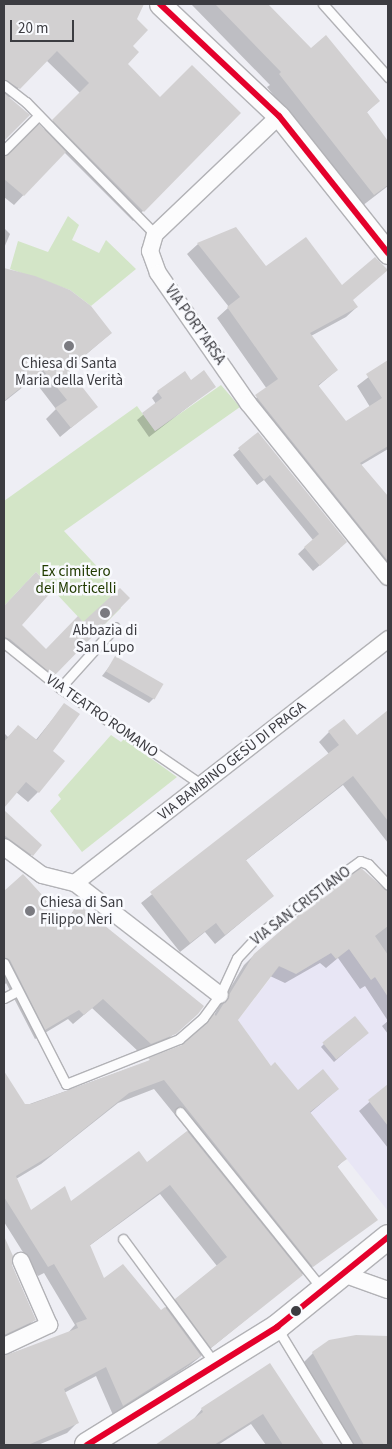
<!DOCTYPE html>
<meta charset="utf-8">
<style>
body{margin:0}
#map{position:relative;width:392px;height:1449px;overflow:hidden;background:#eeeef4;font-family:"Source Sans 3",sans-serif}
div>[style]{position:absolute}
.commercial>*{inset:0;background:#e8e6f5}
.green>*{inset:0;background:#d3e5c7}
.shadow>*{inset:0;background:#0003}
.building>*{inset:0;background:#d2d0d1;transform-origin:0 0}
.roads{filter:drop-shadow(1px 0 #b2b2b6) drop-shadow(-1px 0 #b2b2b6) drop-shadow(0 1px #b2b2b6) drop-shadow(0 -1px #b2b2b6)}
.service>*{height:9px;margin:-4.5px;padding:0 4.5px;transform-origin:4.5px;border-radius:4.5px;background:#fcfcfd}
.minor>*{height:16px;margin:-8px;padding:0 8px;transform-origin:8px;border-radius:8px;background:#fcfcfd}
.tertiary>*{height:21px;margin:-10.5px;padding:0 10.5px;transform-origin:10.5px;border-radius:10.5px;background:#fcfcfd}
.secondary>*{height:24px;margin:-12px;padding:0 12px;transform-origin:12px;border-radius:12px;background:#fcfcfd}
.bus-1>*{height:6px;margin:-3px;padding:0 3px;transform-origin:3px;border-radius:3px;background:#e4002b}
.dots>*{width:14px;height:14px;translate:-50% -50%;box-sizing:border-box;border:2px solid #f9fafe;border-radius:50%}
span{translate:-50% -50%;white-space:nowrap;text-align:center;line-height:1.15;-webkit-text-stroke:5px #f9fafe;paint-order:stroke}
.street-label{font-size:15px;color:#3c3c41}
.poi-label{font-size:15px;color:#3c3c41}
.left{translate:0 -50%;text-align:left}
.park-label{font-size:15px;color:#213b01}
.frame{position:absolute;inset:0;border:5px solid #3c3c41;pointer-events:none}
.scale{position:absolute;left:10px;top:20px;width:64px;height:22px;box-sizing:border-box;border:2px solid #3c3c41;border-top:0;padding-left:6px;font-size:15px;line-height:18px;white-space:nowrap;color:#3c3c41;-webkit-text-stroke:4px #f9fafe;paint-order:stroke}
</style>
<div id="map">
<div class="commercial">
<i style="clip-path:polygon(349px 949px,371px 980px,375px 977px,382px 986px,388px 982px,388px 1211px,294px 1093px,286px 1076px,276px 1063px,271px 1066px,238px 1020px,279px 967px,284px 968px,289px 962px,297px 973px,331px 953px,337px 959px)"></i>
</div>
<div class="green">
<i style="clip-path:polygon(68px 216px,79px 225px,72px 240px,99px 253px,106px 240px,136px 269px,91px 306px,70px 290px,10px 269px,18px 241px,48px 252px)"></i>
<i style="clip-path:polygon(221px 385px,240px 407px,64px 531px,118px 589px,110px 597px,121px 608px,101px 628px,83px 622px,36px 572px,4px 606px,4px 501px,137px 406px,155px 431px)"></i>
<i style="clip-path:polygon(111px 735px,121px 742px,124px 739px,177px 777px,82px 852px,50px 811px,61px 799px,58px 795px)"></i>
</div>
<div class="shadow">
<i style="clip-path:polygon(5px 4px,119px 4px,147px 30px,131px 46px,126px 64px,160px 98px,240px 113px,133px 221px,64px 152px,14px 205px,4px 197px,4px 155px,9px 156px,43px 131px,80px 93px,46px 60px,8px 99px,28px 115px,4px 140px)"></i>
<i style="clip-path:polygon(191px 4px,266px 4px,311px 49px,378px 101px,366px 113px,388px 143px,388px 186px,362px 206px,267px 87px,270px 85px)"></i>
<i style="clip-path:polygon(4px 228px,10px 234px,4px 248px)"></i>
<i style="clip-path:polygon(236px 229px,265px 268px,352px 300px,357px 307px,346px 317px,311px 336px,337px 370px,317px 387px,346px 423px,370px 407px,357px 386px,388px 362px,388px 449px,361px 465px,388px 498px,388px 588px,245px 407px,267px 389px,217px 318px,229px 307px,187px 254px,198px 244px)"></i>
<i style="clip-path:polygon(4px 270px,35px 277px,111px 333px,68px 370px,96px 407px,60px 437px,46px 419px,56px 409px,33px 379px,4px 402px)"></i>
<i style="clip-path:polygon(185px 373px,191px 381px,214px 387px,149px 437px,137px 420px,156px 404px,152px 398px,158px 392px)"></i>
<i style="clip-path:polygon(258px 433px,340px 548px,313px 571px,298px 554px,313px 540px,264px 480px,257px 485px,233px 455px)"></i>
<i style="clip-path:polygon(28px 581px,20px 625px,46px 650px,128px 598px,46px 683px,4px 646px,4px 607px)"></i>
<i style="clip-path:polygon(116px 658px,155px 697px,149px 703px,102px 676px)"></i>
<i style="clip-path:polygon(64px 705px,38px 792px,28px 802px,16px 792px,4px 806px,4px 733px,8px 737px,18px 727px,35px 741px)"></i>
<i style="clip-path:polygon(388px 712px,388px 843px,343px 785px,245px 861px,273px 896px,215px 944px,205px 932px,180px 952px,141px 903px,329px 754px,319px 742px,329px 732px,357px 736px)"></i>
<i style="clip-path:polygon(4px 811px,40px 845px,22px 865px,4px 851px)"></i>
<i style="clip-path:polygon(evenodd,361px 870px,388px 896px,388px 1034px,382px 1026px,388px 1021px,365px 986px,360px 989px,338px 958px,326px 968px,320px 963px,285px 983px,270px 976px,237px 1020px,271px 1068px,298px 1091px,338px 1089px,310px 1113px,345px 1159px,337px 1167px,376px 1220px,301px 1275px,190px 1365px,113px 1415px,96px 1376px,64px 1393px,77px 1423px,67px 1433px,38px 1445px,4px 1445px,4px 1356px,67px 1334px,75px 1325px,44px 1273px,38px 1276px,4px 1222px,4px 1088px,11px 1084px,24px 1106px,144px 1063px,184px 1045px,214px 1015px,244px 965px,254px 955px,361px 870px,154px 1089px,188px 1131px,147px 1164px,71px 1203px,31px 1212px,16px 1179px,41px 1164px,118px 1103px,154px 1089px,361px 870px,160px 1194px,217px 1266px,160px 1312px,103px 1280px,89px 1246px,160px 1194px)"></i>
<i style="clip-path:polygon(23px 876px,64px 922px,78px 906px,202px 1006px,164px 1043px,140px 1053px,92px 1008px,73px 1024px,68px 1019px,35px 1039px,6px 983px,4px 986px,4px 893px)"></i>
<i style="clip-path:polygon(365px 1035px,334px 1062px,321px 1047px,324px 1044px)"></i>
<i style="clip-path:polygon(388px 1086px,388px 1148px,359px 1111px)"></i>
<i style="clip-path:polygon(4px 1238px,11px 1256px,11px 1265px,34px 1320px,24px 1330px,4px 1340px)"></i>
<i style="clip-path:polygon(356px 1336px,388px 1337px,388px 1393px,381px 1394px,388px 1404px,388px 1445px,347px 1445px,302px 1364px,313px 1353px)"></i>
<i style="clip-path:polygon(270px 1365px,323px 1445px,266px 1445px,251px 1424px,218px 1445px,158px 1445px,192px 1421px,202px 1409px)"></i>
</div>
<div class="building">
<i style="clip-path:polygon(4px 4px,144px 4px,137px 19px,148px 30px,133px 46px,139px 52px,128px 64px,160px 97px,192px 65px,241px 113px,144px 212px,52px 120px,89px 83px,57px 51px,20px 89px,4px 79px)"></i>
<i style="clip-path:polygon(215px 4px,268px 4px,311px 48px,326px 35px,380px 101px,367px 112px,388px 141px,388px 185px,374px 195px,279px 74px,281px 72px)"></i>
<i style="clip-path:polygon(4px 93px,30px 115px,4px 141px)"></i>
<i style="clip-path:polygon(39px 124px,66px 152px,24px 196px,4px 179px,4px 156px)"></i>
<i style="clip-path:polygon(236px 227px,266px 266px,306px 237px,342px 285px,375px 257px,388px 270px,353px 300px,358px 307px,310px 333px,338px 370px,318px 385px,346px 421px,382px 398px,366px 374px,388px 360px,388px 446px,360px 463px,388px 496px,388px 561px,255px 395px,278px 379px,227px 307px,240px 297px,197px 243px)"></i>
<i style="clip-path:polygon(4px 268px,35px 276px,70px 290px,91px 306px,112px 333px,68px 369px,98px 407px,71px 428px,55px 408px,67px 400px,43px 370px,4px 401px)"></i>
<i style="clip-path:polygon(204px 370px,216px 387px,155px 431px,142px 413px,162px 398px,157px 391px,185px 371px,191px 380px)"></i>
<i style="clip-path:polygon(258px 432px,347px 542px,320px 566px,304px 547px,319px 534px,270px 475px,264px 480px,238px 448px)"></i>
<i style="clip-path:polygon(36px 572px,53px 590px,22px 625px,46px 649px,78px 616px,83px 622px,120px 588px,130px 598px,54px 676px,10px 639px,4px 637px,4px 606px)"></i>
<i style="left:115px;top:656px;width:56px;height:18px;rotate:30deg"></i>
<i style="clip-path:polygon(64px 703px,80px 714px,53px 751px,65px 761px,39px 793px,26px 782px,4px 808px,4px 742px,18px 725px,37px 740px)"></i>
<i style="clip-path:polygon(388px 710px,388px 821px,353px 776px,246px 860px,274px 896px,225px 935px,216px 923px,190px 943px,150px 892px,339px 745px,328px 731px,344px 719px,357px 735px)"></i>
<i style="clip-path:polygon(4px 810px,42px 845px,33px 856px,4px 835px)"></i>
<i style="clip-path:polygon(361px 868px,388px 892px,388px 926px,375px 936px,388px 955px,388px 997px,375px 977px,371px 980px,349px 949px,336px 959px,331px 953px,296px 974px,279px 966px,238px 1020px,271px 1066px,275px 1062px,298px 1090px,323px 1069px,339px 1089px,310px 1112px,347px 1159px,337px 1166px,378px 1220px,313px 1267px,164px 1080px,129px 1093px,53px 1154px,16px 1176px,31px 1210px,65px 1186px,71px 1201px,139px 1151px,147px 1162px,187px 1131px,303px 1275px,211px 1348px,175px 1299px,227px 1257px,170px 1185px,90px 1245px,104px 1278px,123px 1264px,161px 1310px,165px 1307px,201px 1356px,123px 1406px,106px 1367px,64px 1389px,79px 1423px,28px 1445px,4px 1445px,4px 1356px,78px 1328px,76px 1323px,87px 1319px,54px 1264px,48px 1267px,4px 1197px,4px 1071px,25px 1104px,31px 1104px,150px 1060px,148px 1058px,182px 1045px,214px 1014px,216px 1016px,254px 954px,311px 904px)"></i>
<i style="clip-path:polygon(23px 874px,66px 921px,78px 904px,204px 1006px,198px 1014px,176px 1034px,151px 1044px,103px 999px,84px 1015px,79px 1010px,45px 1030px,10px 960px,4px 957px,4px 891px)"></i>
<i style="left:355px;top:1016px;width:22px;height:42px;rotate:51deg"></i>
<i style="clip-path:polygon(388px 1084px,388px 1126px,368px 1100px)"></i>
<i style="clip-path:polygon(4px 1236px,13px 1256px,12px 1265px,36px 1320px,4px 1335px)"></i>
<i style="clip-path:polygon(356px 1335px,388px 1336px,388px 1445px,364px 1445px,312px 1352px,329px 1340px)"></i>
<i style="clip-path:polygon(270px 1363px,324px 1445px,283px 1445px,263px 1414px,214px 1445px,155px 1445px,203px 1412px,201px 1408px)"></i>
</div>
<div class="roads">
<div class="service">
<i style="left:323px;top:4px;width:98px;rotate:48.3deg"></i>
<i style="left:4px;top:85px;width:28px;rotate:38deg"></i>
<i style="left:26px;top:102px;width:185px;rotate:45.7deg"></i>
<i style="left:4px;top:150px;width:49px;rotate:-45deg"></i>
<i style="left:4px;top:643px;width:72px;rotate:38.8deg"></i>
<i style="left:60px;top:688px;width:172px;rotate:34.3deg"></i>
<i style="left:60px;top:688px;width:82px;rotate:-48deg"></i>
<i style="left:4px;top:963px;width:136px;rotate:62.9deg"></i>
<i style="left:66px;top:1084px;width:122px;rotate:-21.7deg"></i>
<i style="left:179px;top:1039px;width:32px;rotate:-41deg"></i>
<i style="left:203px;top:1018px;width:29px;rotate:-54deg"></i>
<i style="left:220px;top:995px;width:41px;rotate:-65.3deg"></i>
<i style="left:237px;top:958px;width:34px;rotate:-47deg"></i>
<i style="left:260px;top:933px;width:123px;rotate:-35.8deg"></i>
<i style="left:360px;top:861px;width:9px;rotate:21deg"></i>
<i style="left:368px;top:864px;width:29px;rotate:46deg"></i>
<i style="left:4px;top:998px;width:15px;rotate:-28deg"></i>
<i style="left:180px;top:1112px;width:228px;rotate:51.2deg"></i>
<i style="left:123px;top:1239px;width:155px;rotate:53.6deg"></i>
<i style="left:277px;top:1328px;width:137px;rotate:58.7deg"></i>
</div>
<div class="minor">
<i style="left:279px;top:116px;width:171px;rotate:136.4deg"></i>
<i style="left:155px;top:234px;width:18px;rotate:106deg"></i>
<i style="left:150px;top:251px;width:23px;rotate:70deg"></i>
<i style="left:158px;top:273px;width:158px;rotate:55.3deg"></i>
<i style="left:248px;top:403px;width:223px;rotate:51.2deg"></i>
<i style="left:4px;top:847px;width:47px;rotate:36.4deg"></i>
<i style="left:42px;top:875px;width:34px;rotate:14deg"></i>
<i style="left:75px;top:883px;width:183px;rotate:37.7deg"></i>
<i style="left:75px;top:883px;width:397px;rotate:-37.9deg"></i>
<i style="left:343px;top:1274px;width:48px;rotate:19.6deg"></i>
<i style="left:4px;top:1346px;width:50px;rotate:-25deg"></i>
<i style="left:49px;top:1325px;width:70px;rotate:-113.6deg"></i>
</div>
<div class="tertiary">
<i style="left:160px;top:4px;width:163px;rotate:43.3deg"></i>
<i style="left:279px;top:116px;width:175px;rotate:51.5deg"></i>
</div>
<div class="secondary">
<i style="left:87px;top:1445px;width:224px;rotate:-31.8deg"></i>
<i style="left:277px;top:1327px;width:143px;rotate:-39deg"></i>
</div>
</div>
<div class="bus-1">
<i style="left:160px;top:4px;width:163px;rotate:43.3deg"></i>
<i style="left:279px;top:116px;width:175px;rotate:51.5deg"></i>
<i style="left:87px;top:1445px;width:224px;rotate:-31.8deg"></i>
<i style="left:277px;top:1327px;width:143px;rotate:-39deg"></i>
</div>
<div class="dots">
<i style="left:69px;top:346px;background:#7a7a80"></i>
<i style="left:105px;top:613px;background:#7a7a80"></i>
<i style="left:30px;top:911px;background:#7a7a80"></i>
<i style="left:296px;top:1311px;background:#3c3c41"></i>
</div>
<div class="street-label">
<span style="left:195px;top:325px;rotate:55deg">VIA PORT'ARSA</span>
<span style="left:102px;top:716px;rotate:35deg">VIA TEATRO ROMANO</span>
<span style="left:232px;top:761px;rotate:-38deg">VIA BAMBINO GESÙ DI PRAGA</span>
<span style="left:301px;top:906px;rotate:-37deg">VIA SAN CRISTIANO</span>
</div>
<div class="poi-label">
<span style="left:69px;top:372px">Chiesa di Santa<br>Maria della Verità</span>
<span style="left:105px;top:639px">Abbazia di<br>San Lupo</span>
<span class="left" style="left:40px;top:911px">Chiesa di San<br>Filippo Neri</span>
</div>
<div class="park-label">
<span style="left:76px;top:580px">Ex cimitero<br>dei Morticelli</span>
</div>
<div class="frame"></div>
<div class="scale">20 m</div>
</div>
